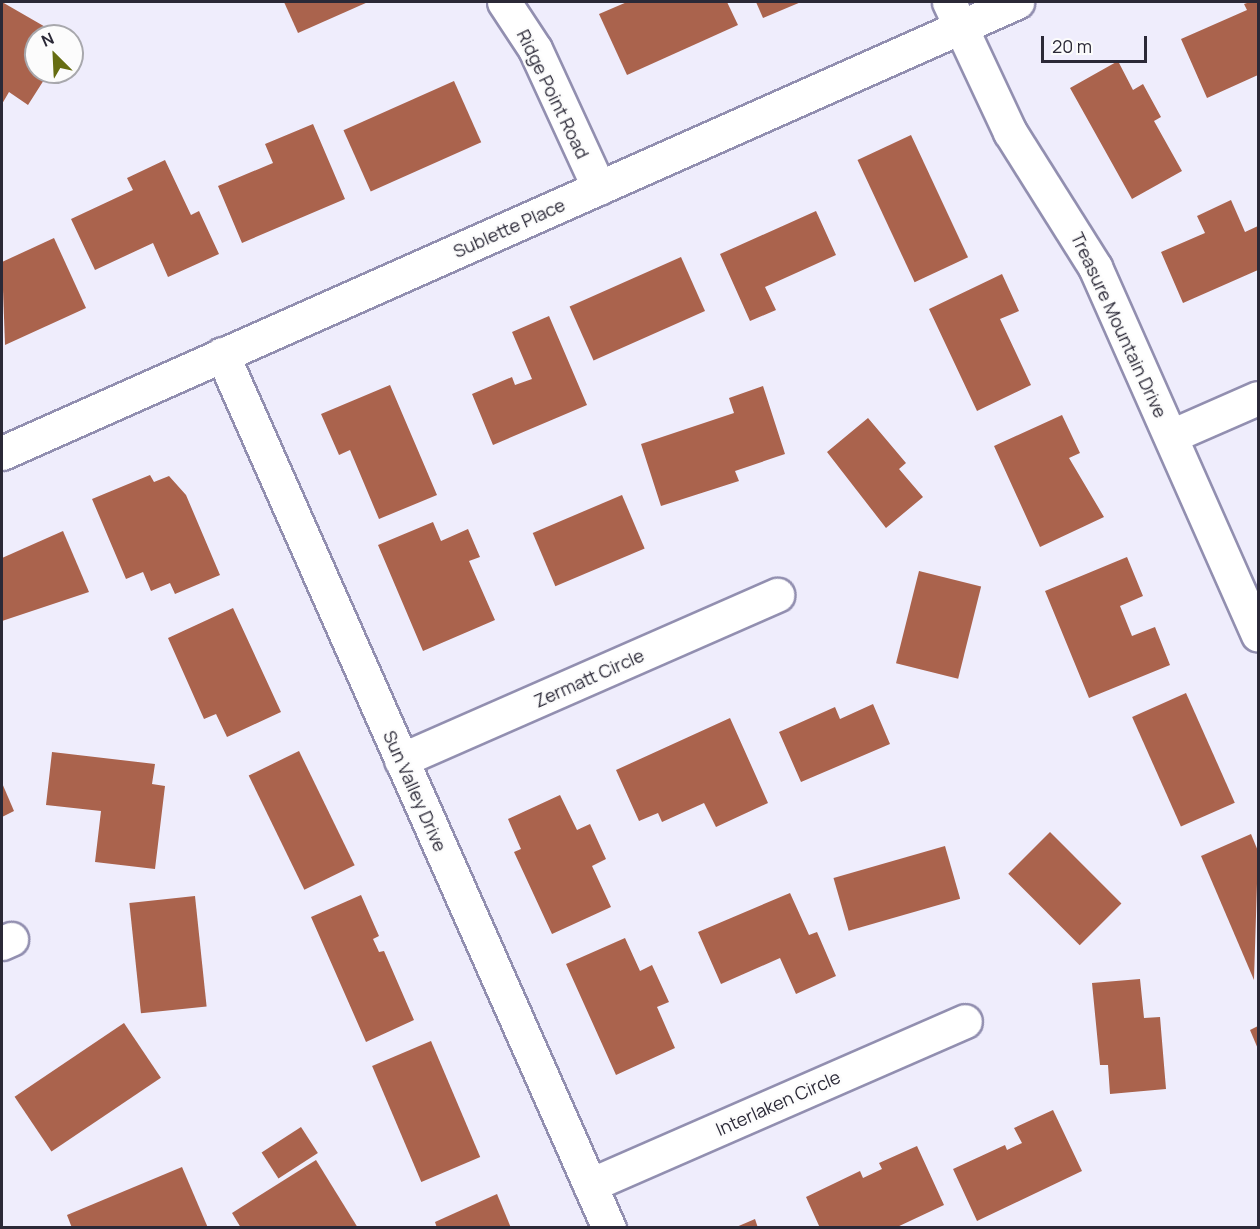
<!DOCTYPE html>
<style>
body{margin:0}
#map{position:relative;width:1260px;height:1229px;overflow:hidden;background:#efedfc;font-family:Manrope,sans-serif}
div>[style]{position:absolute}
.building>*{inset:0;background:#aa634d;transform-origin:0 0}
.roads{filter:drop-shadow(2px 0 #928fb0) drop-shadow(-2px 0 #928fb0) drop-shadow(0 2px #928fb0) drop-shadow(0 -2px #928fb0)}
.minor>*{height:33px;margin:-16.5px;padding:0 16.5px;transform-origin:16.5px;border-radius:16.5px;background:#fff}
span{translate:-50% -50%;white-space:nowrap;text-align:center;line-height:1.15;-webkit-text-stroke:4.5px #fcfcfc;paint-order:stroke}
.street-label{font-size:18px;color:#2b2937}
.frame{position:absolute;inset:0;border:3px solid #2b2937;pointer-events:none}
.north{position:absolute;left:24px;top:24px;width:60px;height:60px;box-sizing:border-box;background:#fcfcfc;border:2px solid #a8a8ad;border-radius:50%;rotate:336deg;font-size:16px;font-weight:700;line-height:24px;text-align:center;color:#2b2937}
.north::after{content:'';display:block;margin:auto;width:21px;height:27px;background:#666d12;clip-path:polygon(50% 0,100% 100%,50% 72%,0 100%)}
.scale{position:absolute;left:1041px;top:36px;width:106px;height:27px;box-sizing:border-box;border:3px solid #2b2937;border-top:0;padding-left:8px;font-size:18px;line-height:21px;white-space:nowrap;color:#2b2937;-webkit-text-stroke:4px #fcfcfc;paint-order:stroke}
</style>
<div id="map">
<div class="building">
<i style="clip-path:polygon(2px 2px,61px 36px,36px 36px,36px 72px,49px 72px,28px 105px,9px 92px,2px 104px)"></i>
<i style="clip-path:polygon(284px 2px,368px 2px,298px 33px)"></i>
<i style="clip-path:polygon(627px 2px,727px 2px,738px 25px,627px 75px,599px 14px)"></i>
<i style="clip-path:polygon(756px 2px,801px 2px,763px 18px)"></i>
<i style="clip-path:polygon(1250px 2px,1258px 2px,1258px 75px,1207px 98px,1181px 39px,1247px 10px,1244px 4px)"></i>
<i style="clip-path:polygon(1118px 61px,1133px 90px,1143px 84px,1161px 117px,1154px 121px,1182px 171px,1132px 199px,1070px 88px)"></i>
<i style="left:454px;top:81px;width:67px;height:121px;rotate:66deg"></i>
<i style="clip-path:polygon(313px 124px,345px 199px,242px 243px,218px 186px,273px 163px,265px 144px)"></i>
<i style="left:911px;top:135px;width:135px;height:59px;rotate:65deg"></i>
<i style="clip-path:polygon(165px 160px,191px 215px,199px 211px,219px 254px,168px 277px,153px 243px,95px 270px,71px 219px,133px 190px,127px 178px)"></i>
<i style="clip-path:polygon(1231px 200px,1245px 232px,1258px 226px,1258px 270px,1183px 303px,1161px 252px,1205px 233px,1197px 216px)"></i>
<i style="clip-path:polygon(816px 211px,836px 255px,765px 287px,776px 310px,750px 321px,720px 254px)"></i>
<i style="clip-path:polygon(54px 238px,86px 308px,5px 345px,2px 262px)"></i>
<i style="left:681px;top:257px;width:59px;height:122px;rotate:66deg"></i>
<i style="clip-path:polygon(1002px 274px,1019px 311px,1000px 319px,1031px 385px,977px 411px,929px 309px)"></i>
<i style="clip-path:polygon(549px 316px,587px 405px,493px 445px,472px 394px,512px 377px,515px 385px,532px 379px,512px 332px)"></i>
<i style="clip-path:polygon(390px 385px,437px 495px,379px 519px,350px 450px,339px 455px,321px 414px)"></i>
<i style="clip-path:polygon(763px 386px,785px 454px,735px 471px,739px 481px,661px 506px,641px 444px,734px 413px,729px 398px)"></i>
<i style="clip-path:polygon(1062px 415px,1080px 453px,1069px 458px,1104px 517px,1040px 547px,994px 446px)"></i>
<i style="clip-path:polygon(868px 418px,906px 463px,899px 469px,923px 497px,886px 528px,827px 452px)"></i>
<i style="clip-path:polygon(150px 475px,154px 482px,169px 476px,186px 495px,220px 575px,175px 594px,170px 583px,151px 591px,143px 572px,126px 579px,92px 499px)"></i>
<i style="left:622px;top:495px;width:58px;height:97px;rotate:67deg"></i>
<i style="clip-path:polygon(433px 522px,441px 541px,468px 529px,480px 557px,469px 561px,495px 620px,423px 651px,378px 545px)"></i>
<i style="clip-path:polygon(63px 531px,89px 592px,2px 621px,2px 558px)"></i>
<i style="clip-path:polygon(1127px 557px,1143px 596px,1120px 606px,1132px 636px,1155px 627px,1170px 665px,1089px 698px,1045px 591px)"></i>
<i style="left:919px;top:571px;width:64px;height:95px;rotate:14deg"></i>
<i style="clip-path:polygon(233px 608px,281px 712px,227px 737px,216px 714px,204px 719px,168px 638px)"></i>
<i style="left:1186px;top:693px;width:120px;height:59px;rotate:66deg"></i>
<i style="clip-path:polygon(873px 704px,890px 744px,801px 782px,779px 732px,835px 707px,840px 719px)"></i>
<i style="clip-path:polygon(730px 718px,768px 803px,716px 827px,704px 803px,662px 822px,658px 813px,639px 821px,616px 770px)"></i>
<i style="left:299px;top:751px;width:127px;height:56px;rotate:64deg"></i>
<i style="clip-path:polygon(52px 752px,155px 764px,152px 784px,165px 786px,155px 869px,95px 862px,101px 811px,46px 805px)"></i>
<i style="clip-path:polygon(2px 783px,14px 811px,2px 817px)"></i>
<i style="clip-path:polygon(560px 795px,577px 830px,590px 824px,606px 859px,592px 866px,611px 907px,552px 934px,514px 852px,521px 849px,508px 819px)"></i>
<i style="left:1050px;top:832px;width:101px;height:59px;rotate:45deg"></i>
<i style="clip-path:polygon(1251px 834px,1258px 851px,1254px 980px,1201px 856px)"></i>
<i style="left:945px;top:846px;width:55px;height:116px;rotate:74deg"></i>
<i style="clip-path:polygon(790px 893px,809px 935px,817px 932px,836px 976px,796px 994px,780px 958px,721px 984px,698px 932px)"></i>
<i style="clip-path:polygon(361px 895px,379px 936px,373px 939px,379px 952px,384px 951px,414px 1020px,366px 1042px,311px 917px)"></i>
<i style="left:195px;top:896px;width:111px;height:66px;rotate:84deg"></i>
<i style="clip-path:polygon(625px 938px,640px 971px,652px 965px,669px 1002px,657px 1007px,675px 1048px,616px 1075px,566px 964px)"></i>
<i style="clip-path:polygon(1140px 979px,1144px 1018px,1160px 1017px,1166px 1089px,1110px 1094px,1108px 1065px,1100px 1065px,1092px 983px)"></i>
<i style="left:124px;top:1023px;width:66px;height:132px;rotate:56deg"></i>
<i style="clip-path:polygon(1258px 1026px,1258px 1049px,1250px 1030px)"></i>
<i style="left:431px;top:1041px;width:126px;height:64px;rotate:67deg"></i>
<i style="clip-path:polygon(1053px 1110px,1082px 1171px,977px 1221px,953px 1169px,1005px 1145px,1007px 1150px,1022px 1143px,1014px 1128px)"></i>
<i style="left:301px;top:1127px;width:31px;height:47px;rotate:57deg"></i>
<i style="clip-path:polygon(917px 1146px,944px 1205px,895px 1228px,820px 1228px,806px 1197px,860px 1171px,863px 1178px,882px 1169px,879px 1163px)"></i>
<i style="clip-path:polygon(316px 1160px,358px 1228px,241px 1228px,232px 1213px)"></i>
<i style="clip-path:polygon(182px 1167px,208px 1228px,72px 1228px,67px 1215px)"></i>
<i style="clip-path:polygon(497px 1194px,511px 1228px,437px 1228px,435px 1222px)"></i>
<i style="clip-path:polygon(755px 1219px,758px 1228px,734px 1228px)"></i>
</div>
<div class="roads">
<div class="minor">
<i style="left:504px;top:2px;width:56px;rotate:56.6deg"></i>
<i style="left:535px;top:49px;width:153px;rotate:65.3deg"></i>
<i style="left:949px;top:2px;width:144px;rotate:64.9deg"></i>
<i style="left:1010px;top:132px;width:160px;rotate:57.8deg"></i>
<i style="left:1095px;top:267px;width:402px;rotate:66.1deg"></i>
<i style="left:222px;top:354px;width:956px;rotate:66.12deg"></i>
<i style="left:1171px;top:436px;width:95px;rotate:-23.6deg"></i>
<i style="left:2px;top:453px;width:1111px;rotate:-23.96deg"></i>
<i style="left:401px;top:760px;width:411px;rotate:-23.7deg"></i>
<i style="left:2px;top:943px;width:10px;rotate:-24deg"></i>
<i style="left:590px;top:1185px;width:409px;rotate:-23.6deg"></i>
</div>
</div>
<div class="street-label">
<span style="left:553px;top:94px;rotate:64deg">Ridge Point Road</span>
<span style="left:509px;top:228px;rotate:-24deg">Sublette Place</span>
<span style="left:1119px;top:325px;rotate:65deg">Treasure Mountain Drive</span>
<span style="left:589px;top:678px;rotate:-24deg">Zermatt Circle</span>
<span style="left:415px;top:791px;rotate:66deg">Sun Valley Drive</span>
<span style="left:778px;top:1103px;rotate:-24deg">Interlaken Circle</span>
</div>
<div class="frame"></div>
<div class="north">N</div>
<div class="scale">20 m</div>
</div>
